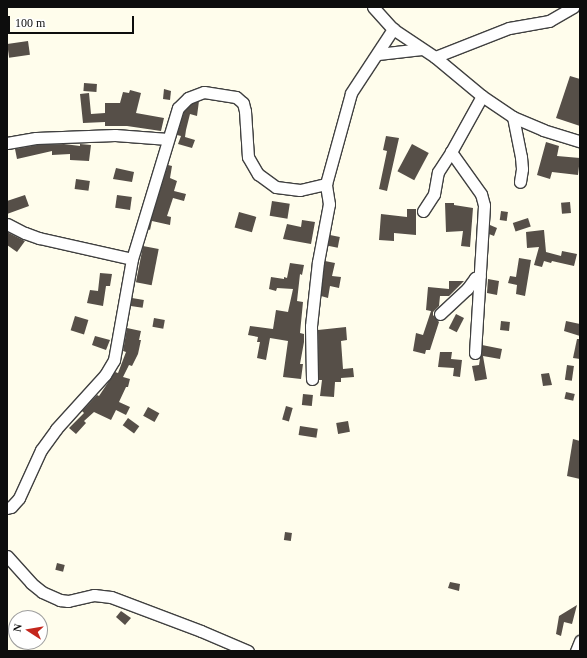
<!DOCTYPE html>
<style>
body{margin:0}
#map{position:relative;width:587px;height:658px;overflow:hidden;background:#fffdec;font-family:Georgia,serif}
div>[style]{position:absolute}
.building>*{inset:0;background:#564f48;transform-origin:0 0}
.roads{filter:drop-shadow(1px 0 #404040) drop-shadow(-1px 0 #404040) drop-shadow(0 1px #404040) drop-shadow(0 -1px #404040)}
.minor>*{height:11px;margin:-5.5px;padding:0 5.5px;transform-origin:5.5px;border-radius:5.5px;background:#fff}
span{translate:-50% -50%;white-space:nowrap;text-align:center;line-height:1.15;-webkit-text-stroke:4px #fff;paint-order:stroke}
.frame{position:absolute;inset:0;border:8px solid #0d0d0d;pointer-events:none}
.north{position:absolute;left:8px;top:610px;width:40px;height:40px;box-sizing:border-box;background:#fff;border:1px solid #9e9e9e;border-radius:50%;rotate:282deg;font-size:11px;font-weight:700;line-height:16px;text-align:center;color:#0d0d0d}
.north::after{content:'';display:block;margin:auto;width:14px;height:18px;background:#c4261d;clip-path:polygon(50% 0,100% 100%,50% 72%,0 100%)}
.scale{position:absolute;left:8px;top:16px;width:126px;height:18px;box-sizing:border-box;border:2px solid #0d0d0d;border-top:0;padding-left:5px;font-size:12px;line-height:14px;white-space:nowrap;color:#0d0d0d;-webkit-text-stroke:3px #fff;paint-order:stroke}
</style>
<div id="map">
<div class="building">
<i style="left:28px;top:41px;width:14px;height:21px;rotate:82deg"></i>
<i style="clip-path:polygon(570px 76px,580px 79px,580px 126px,556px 118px)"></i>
<i style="left:84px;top:83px;width:13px;height:8px;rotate:4deg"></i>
<i style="clip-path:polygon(164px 89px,171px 91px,170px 100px,163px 99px)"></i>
<i style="clip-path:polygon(130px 90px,141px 93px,136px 113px,164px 118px,161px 131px,127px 126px,105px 126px,105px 122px,83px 123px,80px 94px,89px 93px,91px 114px,105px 113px,105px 103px,120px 103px,123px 92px,129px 93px)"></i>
<i style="clip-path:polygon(199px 101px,197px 116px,190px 114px,186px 130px,185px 137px,195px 140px,192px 148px,178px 144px,181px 136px,177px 135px,184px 112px,192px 104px)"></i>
<i style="clip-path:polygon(386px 136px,399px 138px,387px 191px,379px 189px,387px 151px,383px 150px)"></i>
<i style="clip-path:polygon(546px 142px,559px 146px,557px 156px,580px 158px,578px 175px,552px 172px,550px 179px,537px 175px)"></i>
<i style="clip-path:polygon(64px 144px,80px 146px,80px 144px,91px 145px,89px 161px,70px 160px,70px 154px,52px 155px,52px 151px,17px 159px,15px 149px,37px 145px)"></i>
<i style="left:412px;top:144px;width:19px;height:31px;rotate:28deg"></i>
<i style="clip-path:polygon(168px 165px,172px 166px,170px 178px,177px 181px,174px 191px,186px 194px,184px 201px,173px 198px,167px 216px,171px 217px,170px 225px,152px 221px,150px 230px,148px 229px)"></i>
<i style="clip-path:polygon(116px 168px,134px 172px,132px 182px,113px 179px)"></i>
<i style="left:76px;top:179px;width:14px;height:10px;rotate:8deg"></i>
<i style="clip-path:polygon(25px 195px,29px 206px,7px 214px,7px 201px)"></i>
<i style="left:117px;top:195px;width:15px;height:13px;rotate:8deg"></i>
<i style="left:272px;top:201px;width:18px;height:15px;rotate:9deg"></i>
<i style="left:570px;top:202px;width:11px;height:9px;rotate:85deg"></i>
<i style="clip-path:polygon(445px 203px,454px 203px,454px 205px,473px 208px,470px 247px,461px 246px,463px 231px,446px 232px)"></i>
<i style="clip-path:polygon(407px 209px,416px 209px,416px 235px,394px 233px,394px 241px,379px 240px,381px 214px,407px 217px)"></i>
<i style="left:501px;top:211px;width:7px;height:9px;rotate:8deg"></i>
<i style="left:239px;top:212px;width:18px;height:16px;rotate:16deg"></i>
<i style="left:528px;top:218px;width:9px;height:16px;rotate:72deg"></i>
<i style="clip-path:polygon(302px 220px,315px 222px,311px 244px,283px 239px,287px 224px,301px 227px)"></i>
<i style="clip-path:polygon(490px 225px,497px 228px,494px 236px,489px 234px)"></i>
<i style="clip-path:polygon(543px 230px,544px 230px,546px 252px,561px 256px,562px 251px,577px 254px,574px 266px,552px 261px,551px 263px,544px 261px,542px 267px,534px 265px,539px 247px,527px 248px,526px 232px)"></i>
<i style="clip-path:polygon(7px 232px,25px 241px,17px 252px,7px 245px)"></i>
<i style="left:330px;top:235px;width:10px;height:11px;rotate:11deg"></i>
<i style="left:143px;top:246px;width:16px;height:37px;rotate:11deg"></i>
<i style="clip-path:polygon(519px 258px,531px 260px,525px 296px,516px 294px,517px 285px,508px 283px,510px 276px,516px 277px)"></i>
<i style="clip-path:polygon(325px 261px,335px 263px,332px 276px,341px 277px,339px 288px,330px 286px,328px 298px,321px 296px)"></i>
<i style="clip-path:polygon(290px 263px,304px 265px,302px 275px,300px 274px,297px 301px,303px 302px,300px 333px,304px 334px,304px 342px,300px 364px,303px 364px,301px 379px,283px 377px,288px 341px,270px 338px,266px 360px,257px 358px,260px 342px,257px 342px,258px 337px,248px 335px,250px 326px,273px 329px,276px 310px,288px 312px,293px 289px,277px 288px,276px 291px,269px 289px,271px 277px,284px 279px,284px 277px,287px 278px)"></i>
<i style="clip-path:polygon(100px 273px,112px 274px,110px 286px,106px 286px,103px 306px,87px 303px,90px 290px,98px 291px)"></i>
<i style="clip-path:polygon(488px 279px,499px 281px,497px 295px,487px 293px)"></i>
<i style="clip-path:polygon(449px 281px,464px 281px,449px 296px,440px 296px,439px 306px,433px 312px,433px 315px,439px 322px,430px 350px,426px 350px,425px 354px,413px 351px,416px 333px,423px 335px,431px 311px,426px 310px,428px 287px,449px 289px)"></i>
<i style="left:132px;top:298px;width:12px;height:8px;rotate:9deg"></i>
<i style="left:456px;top:314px;width:9px;height:16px;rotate:27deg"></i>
<i style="left:75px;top:316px;width:14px;height:15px;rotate:17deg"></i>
<i style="left:154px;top:318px;width:11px;height:9px;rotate:10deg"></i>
<i style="left:501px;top:321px;width:9px;height:9px;rotate:6deg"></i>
<i style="clip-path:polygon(566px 321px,580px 324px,580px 336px,564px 331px)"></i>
<i style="clip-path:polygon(346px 327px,347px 340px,341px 341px,343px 369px,353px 368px,354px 377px,341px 378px,341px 382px,335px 382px,334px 397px,320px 396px,322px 380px,319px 380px,318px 330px)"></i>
<i style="clip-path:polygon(127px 328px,141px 331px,139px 340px,141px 340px,138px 354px,132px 366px,129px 365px,123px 377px,130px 379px,128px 387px,126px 387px,119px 402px,130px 407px,126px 415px,116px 410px,111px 420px,94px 412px,84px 421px,86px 423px,76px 434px,69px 428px,84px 413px,82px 411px,97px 395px,99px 396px,115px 372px,118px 373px,126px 352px,123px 351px)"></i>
<i style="clip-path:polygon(95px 336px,110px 340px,106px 350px,92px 345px)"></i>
<i style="clip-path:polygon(577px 339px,580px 339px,580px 359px,573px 358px)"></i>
<i style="clip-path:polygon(482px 345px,502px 349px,500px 359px,483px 356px,487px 379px,475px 381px,472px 366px,479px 365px)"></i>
<i style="clip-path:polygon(440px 352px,452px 352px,451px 359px,462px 360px,460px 377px,453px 376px,454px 368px,438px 367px)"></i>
<i style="left:567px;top:365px;width:7px;height:15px;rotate:8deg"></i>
<i style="clip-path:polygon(549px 373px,552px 385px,543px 386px,541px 374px)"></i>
<i style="left:566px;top:392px;width:9px;height:7px;rotate:13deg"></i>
<i style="left:303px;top:394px;width:10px;height:11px;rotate:6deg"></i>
<i style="left:286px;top:406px;width:7px;height:14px;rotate:16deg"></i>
<i style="left:148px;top:407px;width:13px;height:10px;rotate:29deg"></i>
<i style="left:128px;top:418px;width:14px;height:9px;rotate:36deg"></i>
<i style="left:348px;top:421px;width:11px;height:12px;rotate:80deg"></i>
<i style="left:300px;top:426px;width:18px;height:9px;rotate:9deg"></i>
<i style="clip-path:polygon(573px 439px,580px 441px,580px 479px,567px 476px)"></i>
<i style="left:285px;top:532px;width:7px;height:8px;rotate:8deg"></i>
<i style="left:57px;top:563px;width:8px;height:7px;rotate:14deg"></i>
<i style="clip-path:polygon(450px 582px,460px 584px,459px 591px,448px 588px)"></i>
<i style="clip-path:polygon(577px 605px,572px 624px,564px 622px,561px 636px,556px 634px,559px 616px)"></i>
<i style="clip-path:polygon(121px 611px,131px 618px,125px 625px,116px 617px)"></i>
</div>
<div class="roads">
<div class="minor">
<i style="left:373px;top:7px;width:30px;rotate:48deg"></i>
<i style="left:393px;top:29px;width:50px;rotate:33.7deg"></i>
<i style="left:435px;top:57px;width:61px;rotate:39.7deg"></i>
<i style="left:482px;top:96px;width:37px;rotate:34deg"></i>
<i style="left:513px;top:117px;width:33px;rotate:23deg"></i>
<i style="left:543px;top:130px;width:39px;rotate:17deg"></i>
<i style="left:378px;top:54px;width:44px;rotate:-6.5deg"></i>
<i style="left:435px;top:57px;width:79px;rotate:-21.4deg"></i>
<i style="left:509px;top:28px;width:41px;rotate:-9.9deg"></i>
<i style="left:549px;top:21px;width:28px;rotate:-30deg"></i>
<i style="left:513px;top:117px;width:41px;rotate:78.7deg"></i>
<i style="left:521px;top:157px;width:12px;rotate:85deg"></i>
<i style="left:522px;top:169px;width:13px;rotate:99deg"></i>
<i style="left:7px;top:143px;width:29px;rotate:-10deg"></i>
<i style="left:36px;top:138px;width:79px;rotate:-2.2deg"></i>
<i style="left:115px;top:135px;width:53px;rotate:4.3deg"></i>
<i style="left:423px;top:211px;width:20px;rotate:-57deg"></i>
<i style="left:434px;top:194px;width:22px;rotate:-80deg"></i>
<i style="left:438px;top:172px;width:24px;rotate:-57deg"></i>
<i style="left:7px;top:224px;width:20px;rotate:27deg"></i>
<i style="left:25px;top:233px;width:15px;rotate:20deg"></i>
<i style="left:39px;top:238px;width:95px;rotate:12.7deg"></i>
<i style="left:440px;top:314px;width:37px;rotate:-43deg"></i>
<i style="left:467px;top:289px;width:14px;rotate:-54deg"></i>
<i style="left:475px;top:278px;width:5px;rotate:-22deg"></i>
<i style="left:475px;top:353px;width:148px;rotate:-86.5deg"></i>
<i style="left:484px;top:205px;width:11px;rotate:-105deg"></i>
<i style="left:481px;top:194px;width:52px;rotate:-125.5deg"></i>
<i style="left:451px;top:152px;width:64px;rotate:-61deg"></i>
<i style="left:312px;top:379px;width:53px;rotate:-91.1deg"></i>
<i style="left:311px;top:326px;width:64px;rotate:-83.8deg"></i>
<i style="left:318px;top:262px;width:59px;rotate:-79.3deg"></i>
<i style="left:329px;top:204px;width:20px;rotate:-99deg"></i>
<i style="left:7px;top:508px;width:4px;rotate:-14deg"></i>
<i style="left:11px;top:507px;width:12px;rotate:-48deg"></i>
<i style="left:19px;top:498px;width:53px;rotate:-65.4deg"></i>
<i style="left:41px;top:450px;width:26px;rotate:-54deg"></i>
<i style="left:56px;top:429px;width:73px;rotate:-47.8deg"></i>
<i style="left:105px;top:375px;width:17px;rotate:-59deg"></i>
<i style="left:114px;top:360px;width:103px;rotate:-79.9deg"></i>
<i style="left:132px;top:259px;width:158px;rotate:-73.1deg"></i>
<i style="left:178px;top:108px;width:14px;rotate:-45deg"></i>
<i style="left:188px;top:98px;width:17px;rotate:-21deg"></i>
<i style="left:204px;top:92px;width:32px;rotate:9deg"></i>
<i style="left:236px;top:97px;width:9px;rotate:41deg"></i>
<i style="left:243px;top:103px;width:8px;rotate:76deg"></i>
<i style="left:245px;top:111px;width:46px;rotate:86.3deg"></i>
<i style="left:248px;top:157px;width:20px;rotate:60deg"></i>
<i style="left:258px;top:174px;width:22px;rotate:36deg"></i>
<i style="left:276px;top:187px;width:24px;rotate:7deg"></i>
<i style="left:300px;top:190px;width:27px;rotate:-13deg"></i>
<i style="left:326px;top:184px;width:94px;rotate:-74.6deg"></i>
<i style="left:351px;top:93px;width:77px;rotate:-56.7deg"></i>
<i style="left:7px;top:556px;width:36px;rotate:48deg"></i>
<i style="left:31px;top:583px;width:14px;rotate:39deg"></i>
<i style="left:42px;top:592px;width:20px;rotate:24deg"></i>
<i style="left:60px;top:600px;width:8px;rotate:7deg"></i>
<i style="left:68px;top:601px;width:27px;rotate:-13deg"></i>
<i style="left:94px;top:595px;width:17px;rotate:7deg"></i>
<i style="left:111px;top:597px;width:96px;rotate:20.7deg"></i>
<i style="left:201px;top:631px;width:51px;rotate:23.1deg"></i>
<i style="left:576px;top:651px;width:11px;rotate:-68deg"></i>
</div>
</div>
<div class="frame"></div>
<div class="north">N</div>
<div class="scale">100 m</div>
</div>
